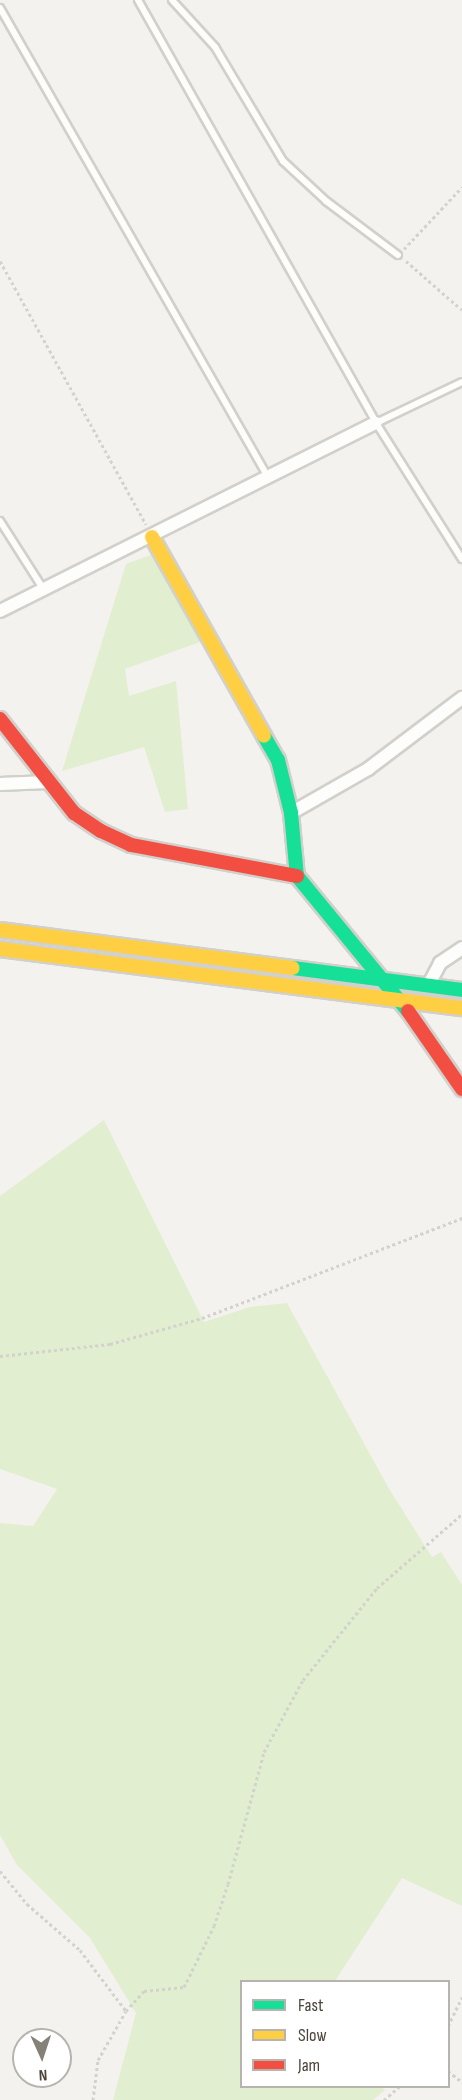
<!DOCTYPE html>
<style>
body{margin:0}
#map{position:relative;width:462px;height:2100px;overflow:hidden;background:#f4f2ee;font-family:"Sofia Sans Condensed",sans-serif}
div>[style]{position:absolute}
.green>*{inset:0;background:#e1eecf}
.path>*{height:3px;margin-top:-1.5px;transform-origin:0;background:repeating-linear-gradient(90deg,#d3d2cc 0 3px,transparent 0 6px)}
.roads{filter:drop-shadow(2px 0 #d2d0cb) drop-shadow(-2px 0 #d2d0cb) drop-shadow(0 2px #d2d0cb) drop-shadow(0 -2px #d2d0cb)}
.lane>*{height:6px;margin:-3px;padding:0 3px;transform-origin:3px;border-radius:3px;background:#fdfdfc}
.street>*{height:12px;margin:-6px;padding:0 6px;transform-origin:6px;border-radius:6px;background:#fdfdfc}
.fast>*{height:14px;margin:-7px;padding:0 7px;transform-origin:7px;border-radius:7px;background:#16e098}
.slow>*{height:14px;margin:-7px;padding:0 7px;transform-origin:7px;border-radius:7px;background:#ffcf43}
.jam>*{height:14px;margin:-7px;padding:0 7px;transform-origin:7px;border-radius:7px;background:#f24e42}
span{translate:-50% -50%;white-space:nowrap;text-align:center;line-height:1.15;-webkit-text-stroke:4.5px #fff;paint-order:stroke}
.legend{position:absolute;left:240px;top:1980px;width:210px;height:108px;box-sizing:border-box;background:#fff;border:2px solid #b7b4b0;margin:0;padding:8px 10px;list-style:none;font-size:18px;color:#4b4439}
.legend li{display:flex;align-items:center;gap:12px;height:30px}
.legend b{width:30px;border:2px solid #b7b4b0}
.north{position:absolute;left:12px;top:2028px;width:60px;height:60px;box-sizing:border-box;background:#fff;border:2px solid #b7b4b0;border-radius:50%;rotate:177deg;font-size:16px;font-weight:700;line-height:24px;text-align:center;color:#4b4439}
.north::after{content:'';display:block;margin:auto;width:21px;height:27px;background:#868178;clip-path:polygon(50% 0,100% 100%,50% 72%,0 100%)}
</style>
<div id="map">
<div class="green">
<i style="clip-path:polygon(153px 554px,200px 642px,125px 669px,129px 696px,176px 681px,188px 809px,165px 812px,144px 747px,62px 771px,126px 564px)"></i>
<i style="clip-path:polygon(104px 1120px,204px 1322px,250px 1307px,287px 1303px,388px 1487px,432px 1557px,441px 1552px,462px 1585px,462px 1906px,402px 1878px,335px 1981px,242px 1982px,242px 2086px,381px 2087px,385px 2090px,373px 2100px,113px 2100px,136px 2013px,90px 1938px,17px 1865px,0 1835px,0 1523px,33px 1526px,57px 1489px,0 1469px,0 1196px)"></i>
</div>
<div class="path">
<i style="left:404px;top:249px;width:85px;rotate:-46.9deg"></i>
<i style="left:0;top:261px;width:301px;rotate:61deg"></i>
<i style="left:406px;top:261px;width:74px;rotate:41.2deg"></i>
<i style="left:0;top:1356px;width:111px;rotate:-6.2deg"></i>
<i style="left:110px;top:1344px;width:96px;rotate:-15.8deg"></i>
<i style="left:202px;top:1318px;width:279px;rotate:-21deg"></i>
<i style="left:0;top:1871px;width:43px;rotate:50.7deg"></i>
<i style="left:27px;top:1904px;width:70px;rotate:41deg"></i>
<i style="left:80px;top:1950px;width:76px;rotate:53deg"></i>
<i style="left:448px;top:2026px;width:32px;rotate:-64deg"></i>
<i style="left:448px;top:2071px;width:18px;rotate:38deg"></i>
<i style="left:93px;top:2100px;width:40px;rotate:-82.9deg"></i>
<i style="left:98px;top:2060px;width:56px;rotate:-60.3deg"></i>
<i style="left:126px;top:2011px;width:27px;rotate:-48deg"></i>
<i style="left:144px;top:1991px;width:40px;rotate:-5.7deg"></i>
<i style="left:184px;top:1987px;width:68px;rotate:-63.8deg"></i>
<i style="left:214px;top:1926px;width:44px;rotate:-71.6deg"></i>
<i style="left:228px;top:1884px;width:137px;rotate:-74.7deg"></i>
<i style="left:264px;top:1752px;width:82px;rotate:-61.6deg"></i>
<i style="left:303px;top:1680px;width:118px;rotate:-51.2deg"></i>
<i style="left:377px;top:1588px;width:113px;rotate:-41deg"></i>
<i style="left:384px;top:2100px;width:21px;rotate:-41deg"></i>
</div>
<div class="roads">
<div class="lane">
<i style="left:138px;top:0;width:485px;rotate:60.6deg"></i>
<i style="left:376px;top:423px;width:161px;rotate:57.7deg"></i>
<i style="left:172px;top:0;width:64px;rotate:47.5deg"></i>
<i style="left:215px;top:47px;width:133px;rotate:59.2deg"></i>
<i style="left:283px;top:161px;width:59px;rotate:42.9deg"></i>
<i style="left:326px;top:201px;width:90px;rotate:36.9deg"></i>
<i style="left:0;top:8px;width:540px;rotate:60.26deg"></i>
<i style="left:376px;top:423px;width:95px;rotate:-25.5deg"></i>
<i style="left:0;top:521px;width:82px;rotate:57.5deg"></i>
</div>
<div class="street">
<i style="left:0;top:611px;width:420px;rotate:-26.6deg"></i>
<i style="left:0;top:784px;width:48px;rotate:-2.4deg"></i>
<i style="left:291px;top:813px;width:89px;rotate:-29.7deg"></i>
<i style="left:368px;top:769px;width:118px;rotate:-37.1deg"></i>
<i style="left:428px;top:986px;width:26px;rotate:-62deg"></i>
<i style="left:440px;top:963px;width:27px;rotate:-34deg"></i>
</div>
<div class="fast">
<i style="left:264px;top:736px;width:28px;rotate:60deg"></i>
<i style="left:278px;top:760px;width:55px;rotate:76.2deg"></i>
<i style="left:291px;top:813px;width:63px;rotate:84.6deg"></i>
<i style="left:297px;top:876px;width:175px;rotate:50.6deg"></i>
<i style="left:293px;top:968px;width:170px;rotate:7.4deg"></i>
</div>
<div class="slow">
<i style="left:152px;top:537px;width:228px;rotate:60.6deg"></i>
<i style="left:0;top:930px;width:295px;rotate:7.4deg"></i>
<i style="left:0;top:949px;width:466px;rotate:7.3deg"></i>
</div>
<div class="jam">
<i style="left:0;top:719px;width:120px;rotate:51.8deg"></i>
<i style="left:74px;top:813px;width:32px;rotate:34deg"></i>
<i style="left:101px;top:831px;width:33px;rotate:25deg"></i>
<i style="left:131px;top:845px;width:169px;rotate:10.6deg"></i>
<i style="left:408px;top:1011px;width:95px;rotate:55.3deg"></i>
</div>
</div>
<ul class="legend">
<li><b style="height:8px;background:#16e098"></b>Fast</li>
<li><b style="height:8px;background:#ffcf43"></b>Slow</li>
<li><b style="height:8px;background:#f24e42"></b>Jam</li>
</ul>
<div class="north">N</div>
</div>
